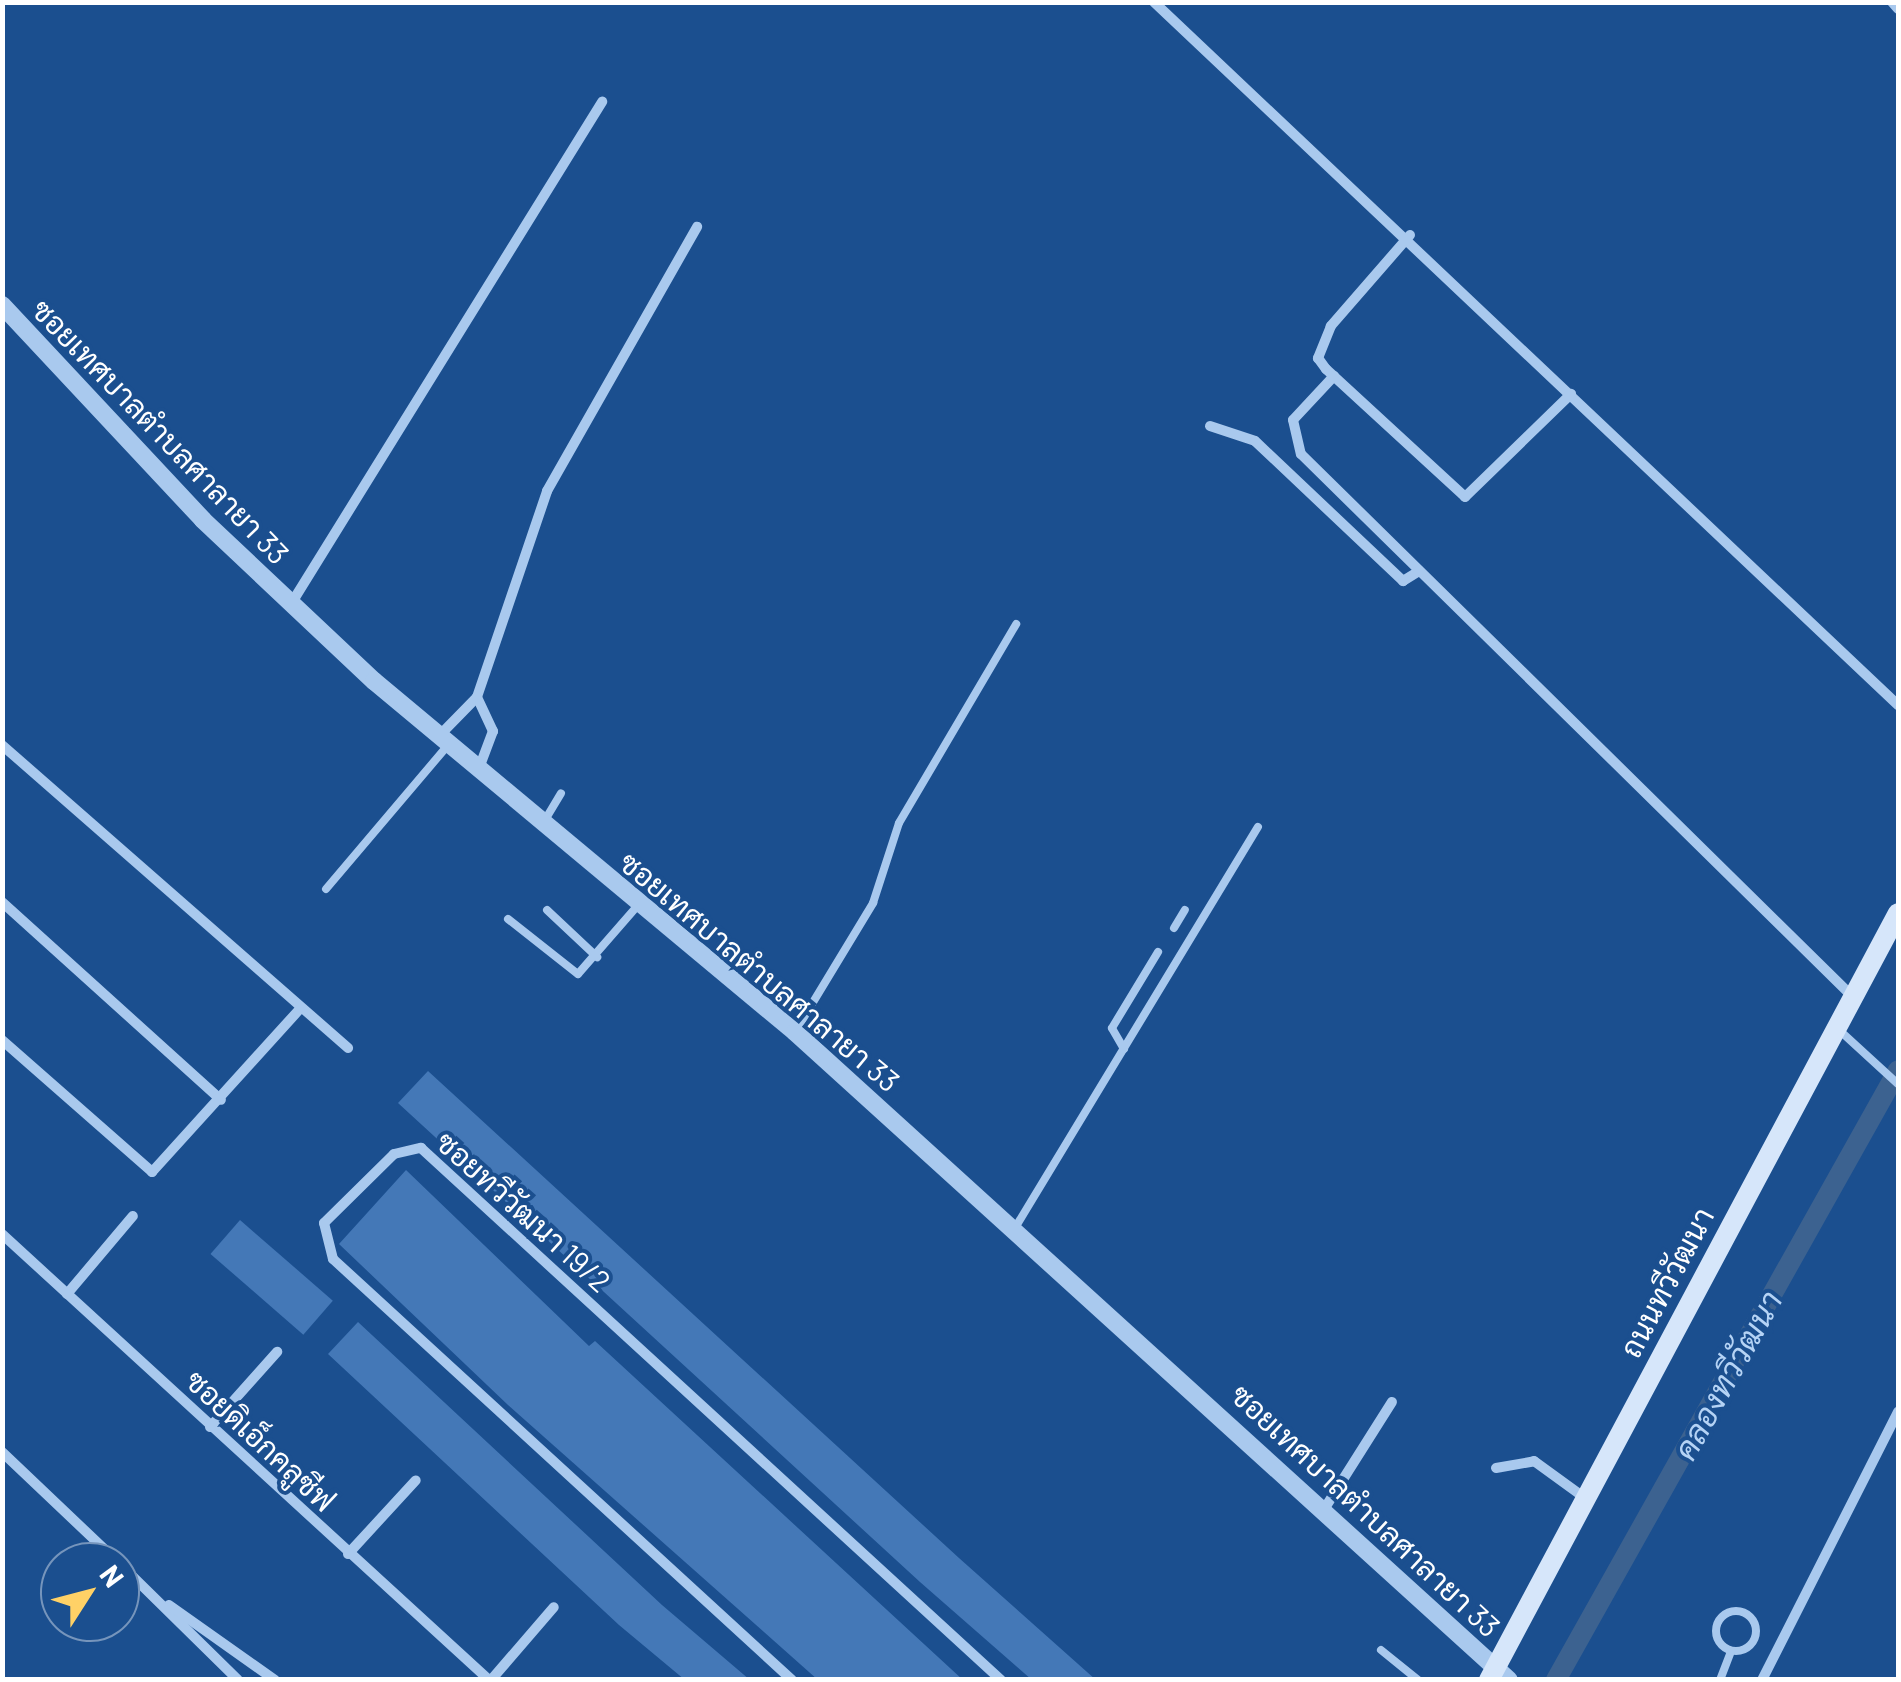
<!DOCTYPE html>
<meta charset="utf-8">
<style>
body{margin:0}
#map{position:relative;width:1901px;height:1682px;overflow:hidden;background:#1b4f8f;font-family:Barlow,Sarabun,sans-serif}
div>[style]{position:absolute}
.canal>*{height:20px;margin:-10px;padding:0 10px;transform-origin:10px;border-radius:10px;background:#3c6290}
.building>*{inset:0;background:#4478b7;transform-origin:0 0}
.service>*{height:8px;margin:-4px;padding:0 4px;transform-origin:4px;border-radius:4px;background:#a9c9ee}
.service>.ring{margin:-4px;padding:0;box-sizing:content-box;background:none;border:8px solid #a9c9ee;border-radius:50%}
.minor>*{height:10px;margin:-5px;padding:0 5px;transform-origin:5px;border-radius:5px;background:#a9c9ee}
.tertiary>*{height:18px;margin:-9px;padding:0 9px;transform-origin:9px;border-radius:9px;background:#a9c9ee}
.secondary>*{height:20px;margin:-10px;padding:0 10px;transform-origin:10px;border-radius:10px;background:#d6e6fa}
span{translate:-50% -50%;white-space:nowrap;text-align:center;line-height:1.15;-webkit-text-stroke:8px #1b4f8f;paint-order:stroke}
.street-label{font-size:30px;color:#fff}
.water-label{font-size:32px;color:#b5d3f5;font-style:italic}
.frame{position:absolute;inset:0;border:5px solid #fff;pointer-events:none}
.north{position:absolute;left:40px;top:1542px;width:100px;height:100px;box-sizing:border-box;background:#1b4f8f;border:2px solid #7695bc;border-radius:50%;rotate:54deg;font-size:28px;font-weight:700;line-height:40px;text-align:center;color:#fff}
.north::after{content:'';display:block;margin:auto;width:35px;height:45px;background:#ffd166;clip-path:polygon(50% 0,100% 100%,50% 72%,0 100%)}
</style>
<div id="map">
<div class="canal">
<i style="left:1556px;top:1680px;width:699px;rotate:-60.72deg"></i>
</div>
<div class="building">
<i style="clip-path:polygon(428px 1071px,959px 1558px,1096px 1680px,1032px 1680px,920px 1582px,398px 1103px)"></i>
<i style="clip-path:polygon(406px 1170px,589px 1346px,595px 1341px,963px 1680px,818px 1680px,508px 1405px,339px 1244px)"></i>
<i style="left:240px;top:1220px;width:123px;height:45px;rotate:41deg"></i>
<i style="clip-path:polygon(358px 1322px,662px 1605px,750px 1680px,685px 1680px,619px 1625px,328px 1354px)"></i>
</div>
<div class="service">
<i style="left:545px;top:820px;width:31px;rotate:-59deg"></i>
<i style="left:326px;top:889px;width:189px;rotate:-49.7deg"></i>
<i style="left:547px;top:910px;width:69px;rotate:43.2deg"></i>
<i style="left:508px;top:919px;width:89px;rotate:38.2deg"></i>
<i style="left:578px;top:974px;width:93px;rotate:-48.9deg"></i>
<i style="left:1174px;top:928px;width:21px;rotate:-59deg"></i>
<i style="left:1838px;top:1029px;width:81px;rotate:42.5deg"></i>
<i style="left:795px;top:1032px;width:151px;rotate:-58.8deg"></i>
<i style="left:873px;top:903px;width:84px;rotate:-72deg"></i>
<i style="left:899px;top:823px;width:231px;rotate:-59.5deg"></i>
<i style="left:1124px;top:1049px;width:24px;rotate:-120deg"></i>
<i style="left:1112px;top:1028px;width:89px;rotate:-58.8deg"></i>
<i style="left:1015px;top:1228px;width:469px;rotate:-58.8deg"></i>
<i class="ring" style="left:1716px;top:1611px;width:32px;height:32px"></i>
<i style="left:1381px;top:1650px;width:48px;rotate:39deg"></i>
<i style="left:1720px;top:1680px;width:31px;rotate:-69deg"></i>
</div>
<div class="minor">
<i style="left:1154px;top:2px;width:1024px;rotate:43.38deg"></i>
<i style="left:1892px;top:2px;width:9px;rotate:49deg"></i>
<i style="left:1410px;top:235px;width:121px;rotate:131deg"></i>
<i style="left:1331px;top:326px;width:35px;rotate:112deg"></i>
<i style="left:1318px;top:358px;width:14px;rotate:54deg"></i>
<i style="left:1326px;top:369px;width:189px;rotate:42.6deg"></i>
<i style="left:1465px;top:497px;width:148px;rotate:-44.2deg"></i>
<i style="left:1334px;top:376px;width:60px;rotate:133deg"></i>
<i style="left:1293px;top:420px;width:35px;rotate:77deg"></i>
<i style="left:1301px;top:454px;width:773px;rotate:44.53deg"></i>
<i style="left:1210px;top:426px;width:47px;rotate:18.4deg"></i>
<i style="left:1255px;top:441px;width:204px;rotate:43.4deg"></i>
<i style="left:1403px;top:581px;width:19px;rotate:-32deg"></i>
<i style="left:291px;top:604px;width:591px;rotate:-58.22deg"></i>
<i style="left:477px;top:697px;width:38px;rotate:65deg"></i>
<i style="left:493px;top:731px;width:43px;rotate:110.6deg"></i>
<i style="left:438px;top:737px;width:56px;rotate:-45.7deg"></i>
<i style="left:477px;top:697px;width:218px;rotate:-71.2deg"></i>
<i style="left:547px;top:491px;width:304px;rotate:-60.4deg"></i>
<i style="left:2px;top:745px;width:460px;rotate:41.2deg"></i>
<i style="left:2px;top:902px;width:295px;rotate:42.1deg"></i>
<i style="left:2px;top:1040px;width:200px;rotate:41.3deg"></i>
<i style="left:152px;top:1172px;width:219px;rotate:-47.8deg"></i>
<i style="left:2px;top:1234px;width:660px;rotate:42.48deg"></i>
<i style="left:67px;top:1294px;width:102px;rotate:-49.8deg"></i>
<i style="left:210px;top:1427px;width:101px;rotate:-48.2deg"></i>
<i style="left:2px;top:1452px;width:160px;rotate:43.5deg"></i>
<i style="left:1496px;top:1468px;width:39px;rotate:-10deg"></i>
<i style="left:1534px;top:1461px;width:63px;rotate:36deg"></i>
<i style="left:1323px;top:1511px;width:129px;rotate:-57.7deg"></i>
<i style="left:348px;top:1554px;width:100px;rotate:-47.4deg"></i>
<i style="left:120px;top:1564px;width:165px;rotate:44.5deg"></i>
<i style="left:169px;top:1605px;width:130px;rotate:35.3deg"></i>
<i style="left:491px;top:1680px;width:96px;rotate:-49.2deg"></i>
<i style="left:792px;top:1680px;width:623px;rotate:-137.47deg"></i>
<i style="left:333px;top:1259px;width:37px;rotate:-104deg"></i>
<i style="left:324px;top:1223px;width:98px;rotate:-44.6deg"></i>
<i style="left:394px;top:1154px;width:28px;rotate:-13deg"></i>
<i style="left:421px;top:1148px;width:787px;rotate:42.53deg"></i>
<i style="left:1762px;top:1680px;width:301px;rotate:-63.1deg"></i>
</div>
<div class="tertiary">
<i style="left:2px;top:305px;width:294px;rotate:46.9deg"></i>
<i style="left:203px;top:520px;width:235px;rotate:43.3deg"></i>
<i style="left:374px;top:681px;width:548px;rotate:39.82deg"></i>
<i style="left:795px;top:1032px;width:964px;rotate:42.23deg"></i>
</div>
<div class="secondary">
<i style="left:1489px;top:1680px;width:869px;rotate:-61.93deg"></i>
</div>
<div class="street-label">
<span style="left:161px;top:431px;rotate:46deg">ซอยเทศบาลตำบลศาลายา 33</span>
<span style="left:760px;top:971px;rotate:40deg">ซอยเทศบาลตำบลศาลายา 33</span>
<span style="left:524px;top:1211px;rotate:42deg">ซอยทวีวัฒนา 19/2</span>
<span style="left:1666px;top:1282px;rotate:-62deg">ถนนทวีวัฒนา</span>
<span style="left:261px;top:1440px;rotate:43deg">ซอยดิเอ็กคลูซีฟ</span>
<span style="left:1366px;top:1510px;rotate:43deg">ซอยเทศบาลตำบลศาลายา 33</span>
</div>
<div class="water-label">
<span style="left:1727px;top:1375px;rotate:-61deg">คลองทวีวัฒนา</span>
</div>
<div class="frame"></div>
<div class="north">N</div>
</div>
